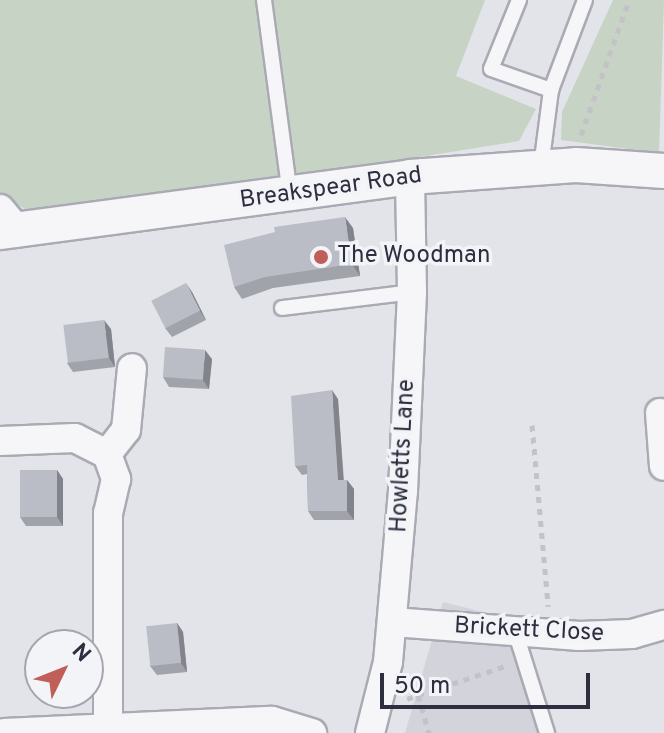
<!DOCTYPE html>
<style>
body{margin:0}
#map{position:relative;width:664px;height:733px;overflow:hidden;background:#e3e4ea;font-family:Overpass,sans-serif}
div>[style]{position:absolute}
.built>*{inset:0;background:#d2d3db}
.green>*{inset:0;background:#c6d3c5}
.path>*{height:5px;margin-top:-2.5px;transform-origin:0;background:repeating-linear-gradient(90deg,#c2c2c8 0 6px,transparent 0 12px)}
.roads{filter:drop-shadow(2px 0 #a9aab4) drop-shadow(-2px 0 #a9aab4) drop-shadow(0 2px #a9aab4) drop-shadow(0 -2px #a9aab4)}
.service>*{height:14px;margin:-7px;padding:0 7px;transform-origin:7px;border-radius:7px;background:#f6f6f8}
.minor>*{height:28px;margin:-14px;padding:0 14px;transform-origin:14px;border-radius:14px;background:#f6f6f8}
.tertiary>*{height:34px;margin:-17px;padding:0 17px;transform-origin:17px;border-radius:17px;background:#f6f6f8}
.wall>*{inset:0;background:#a1a3aa}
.shaded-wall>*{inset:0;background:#83848b}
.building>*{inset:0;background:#bbbdc6;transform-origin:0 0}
.dots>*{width:22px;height:22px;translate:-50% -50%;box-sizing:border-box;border:4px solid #f3f4f7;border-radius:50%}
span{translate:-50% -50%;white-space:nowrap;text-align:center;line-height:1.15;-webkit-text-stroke:7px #f3f4f7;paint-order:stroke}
.street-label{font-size:24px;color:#2d2f40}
.poi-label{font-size:24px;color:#2d2f40}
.left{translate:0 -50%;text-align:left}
.north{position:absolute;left:24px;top:629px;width:80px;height:80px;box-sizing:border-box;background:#f3f4f7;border:2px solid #a4a5ae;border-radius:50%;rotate:47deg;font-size:22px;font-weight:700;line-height:32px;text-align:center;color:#2d2f40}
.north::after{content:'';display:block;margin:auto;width:28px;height:36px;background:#c05f57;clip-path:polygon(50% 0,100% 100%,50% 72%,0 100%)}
.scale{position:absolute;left:380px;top:673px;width:210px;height:36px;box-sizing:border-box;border:4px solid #2d2f40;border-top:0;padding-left:10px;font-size:24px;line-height:28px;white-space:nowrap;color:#2d2f40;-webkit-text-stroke:6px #f3f4f7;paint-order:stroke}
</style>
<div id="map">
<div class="built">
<i style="clip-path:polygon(443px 602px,507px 618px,546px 733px,405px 733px)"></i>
</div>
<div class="green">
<i style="clip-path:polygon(0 0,485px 0,456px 76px,536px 109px,519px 141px,39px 218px,0 193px)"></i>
<i style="clip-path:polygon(613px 0,664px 0,659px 153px,561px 140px,562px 112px)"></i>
</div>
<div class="path">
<i style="left:581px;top:135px;width:143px;rotate:-70.4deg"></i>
<i style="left:532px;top:425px;width:182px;rotate:84.9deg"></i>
<i style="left:418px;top:695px;width:95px;rotate:-18.4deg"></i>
<i style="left:407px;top:699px;width:12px;rotate:-20deg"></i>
<i style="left:418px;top:695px;width:40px;rotate:74deg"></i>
</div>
<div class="roads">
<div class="service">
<i style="left:264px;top:0;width:196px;rotate:82.4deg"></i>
<i style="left:519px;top:0;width:74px;rotate:112.1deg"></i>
<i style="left:491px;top:69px;width:64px;rotate:19.3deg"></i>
<i style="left:541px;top:167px;width:78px;rotate:-82.6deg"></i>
<i style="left:551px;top:90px;width:96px;rotate:-69.3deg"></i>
<i style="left:282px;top:308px;width:131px;rotate:-7deg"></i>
<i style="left:516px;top:634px;width:104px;rotate:72.6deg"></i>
</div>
<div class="minor">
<i style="left:0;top:209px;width:30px;rotate:50deg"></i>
<i style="left:660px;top:413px;width:53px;rotate:85.7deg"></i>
<i style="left:0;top:441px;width:75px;rotate:-2.3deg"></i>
<i style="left:75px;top:438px;width:36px;rotate:27deg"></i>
<i style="left:107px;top:454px;width:27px;rotate:70deg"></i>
<i style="left:116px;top:479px;width:35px;rotate:103deg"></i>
<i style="left:108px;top:513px;width:215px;rotate:90deg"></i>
<i style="left:107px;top:454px;width:31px;rotate:-52deg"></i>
<i style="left:126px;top:430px;width:62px;rotate:-84.5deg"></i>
<i style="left:393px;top:622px;width:187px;rotate:4.3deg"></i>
<i style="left:579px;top:636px;width:53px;rotate:-2.2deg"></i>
<i style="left:632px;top:634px;width:33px;rotate:-16deg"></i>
<i style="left:4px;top:733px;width:268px;rotate:-2.6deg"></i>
<i style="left:272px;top:721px;width:42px;rotate:16.7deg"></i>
<i style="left:370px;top:733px;width:73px;rotate:-75.8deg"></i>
<i style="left:388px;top:662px;width:172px;rotate:-85deg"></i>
<i style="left:403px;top:491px;width:199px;rotate:-87.4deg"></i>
<i style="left:412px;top:292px;width:115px;rotate:-91deg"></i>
</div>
<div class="tertiary">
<i style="left:0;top:232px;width:414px;rotate:-7.6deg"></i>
<i style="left:410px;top:177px;width:166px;rotate:-4.1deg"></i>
<i style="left:576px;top:165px;width:88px;rotate:3.9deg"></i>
</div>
</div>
<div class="wall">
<i style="clip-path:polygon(353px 228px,360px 276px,273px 288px,242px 299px,234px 287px)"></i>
<i style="clip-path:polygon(192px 292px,206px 320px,172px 337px,165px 328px)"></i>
<i style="clip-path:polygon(111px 329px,115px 367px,73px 372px,67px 363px)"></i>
<i style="clip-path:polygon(212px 359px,209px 389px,169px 387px,163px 377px)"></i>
<i style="clip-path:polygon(338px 399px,344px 480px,347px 480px,354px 489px,354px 520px,314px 520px,308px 511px,307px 474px,302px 475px,295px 466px)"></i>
<i style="clip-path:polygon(57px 470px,63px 479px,63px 526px,26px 526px,20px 517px)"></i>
<i style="clip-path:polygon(177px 623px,183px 632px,187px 672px,157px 675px,150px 666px)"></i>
</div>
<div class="shaded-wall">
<i style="clip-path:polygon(345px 217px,353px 228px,360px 276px,352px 264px)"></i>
<i style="clip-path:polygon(186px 283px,192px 292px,206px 320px,200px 311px)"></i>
<i style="clip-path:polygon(104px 320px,111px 329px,115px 367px,109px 358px)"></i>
<i style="clip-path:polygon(205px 350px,212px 359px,209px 389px,203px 380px)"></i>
<i style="clip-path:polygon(332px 390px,338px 399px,344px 490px,338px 480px)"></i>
<i style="clip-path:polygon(57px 470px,63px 479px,63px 526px,57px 517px)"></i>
<i style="clip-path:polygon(347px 480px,354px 489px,354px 520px,347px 511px)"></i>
<i style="clip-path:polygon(177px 623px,183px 632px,187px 672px,181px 663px)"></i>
</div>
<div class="building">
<i style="clip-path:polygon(345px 217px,352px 264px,265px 277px,234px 287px,224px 245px,275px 232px,274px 227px)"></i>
<i style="left:186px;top:283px;width:31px;height:39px;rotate:63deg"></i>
<i style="left:104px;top:320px;width:38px;height:41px;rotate:83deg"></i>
<i style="left:165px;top:347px;width:40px;height:30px;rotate:4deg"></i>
<i style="clip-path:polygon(332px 390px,338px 480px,347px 480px,347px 511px,308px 511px,307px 465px,295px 466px,291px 396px)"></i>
<i style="left:20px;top:470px;width:37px;height:47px"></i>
<i style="left:177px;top:623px;width:40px;height:31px;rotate:84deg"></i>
</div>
<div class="dots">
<i style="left:321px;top:257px;background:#c05f57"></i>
</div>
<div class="street-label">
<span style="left:331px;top:189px;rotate:-8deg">Breakspear Road</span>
<span style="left:404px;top:456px;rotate:-87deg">Howletts Lane</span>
<span style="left:529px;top:631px;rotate:3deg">Brickett Close</span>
</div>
<div class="poi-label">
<span class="left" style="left:337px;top:257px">The Woodman</span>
</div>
<div class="north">N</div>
<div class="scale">50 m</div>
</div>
